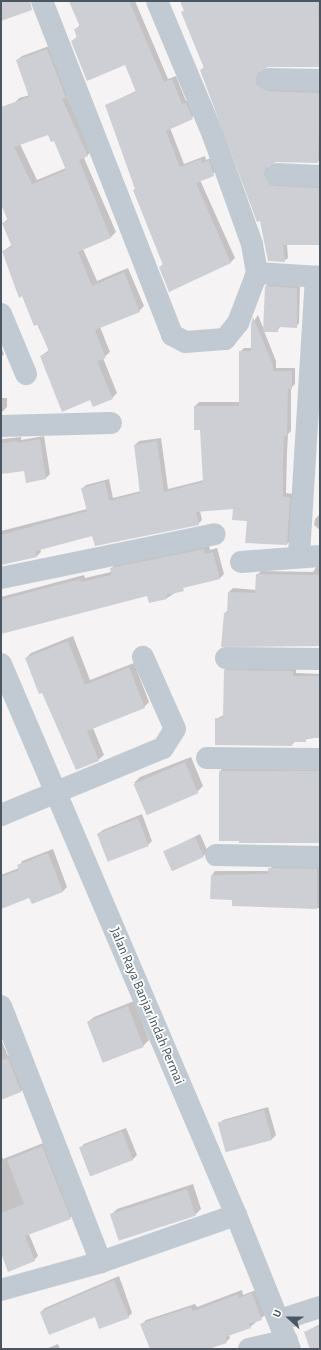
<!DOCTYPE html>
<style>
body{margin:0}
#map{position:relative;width:321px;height:1350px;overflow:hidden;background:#f5f3f3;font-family:"Alegreya Sans",sans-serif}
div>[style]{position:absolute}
.shadow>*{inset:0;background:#0003}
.building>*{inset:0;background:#cdcfd5;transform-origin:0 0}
.minor>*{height:22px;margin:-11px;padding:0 11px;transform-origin:11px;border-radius:11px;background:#c1cad2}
span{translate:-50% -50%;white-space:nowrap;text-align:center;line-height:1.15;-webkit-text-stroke:3.5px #fff;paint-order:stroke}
.street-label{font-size:14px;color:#4a5661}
.frame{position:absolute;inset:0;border:2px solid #4a5661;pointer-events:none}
.north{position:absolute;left:269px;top:1298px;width:40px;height:40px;-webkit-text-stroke:3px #fff;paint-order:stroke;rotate:291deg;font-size:11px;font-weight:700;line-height:16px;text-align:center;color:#4a5661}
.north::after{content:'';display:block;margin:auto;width:14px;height:18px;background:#4a5661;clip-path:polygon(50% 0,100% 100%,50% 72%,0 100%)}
</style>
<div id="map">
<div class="shadow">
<i style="clip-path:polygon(69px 1px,135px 1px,168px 79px,176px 76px,186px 101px,190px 99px,196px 115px,170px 128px,184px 164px,205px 156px,206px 160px,213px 157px,218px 171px,200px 180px,235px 258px,231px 262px,169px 291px,160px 267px,164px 263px,106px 105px,136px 91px,126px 64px,72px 41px,78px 36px,75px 30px,80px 25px)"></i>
<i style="clip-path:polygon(181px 1px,224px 1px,230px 15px,230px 1px,320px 1px,320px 67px,268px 66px,260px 70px,259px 75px,320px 89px,320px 161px,276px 161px,268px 165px,267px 169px,320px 185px,320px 263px,320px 244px,287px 244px,288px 258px,284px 261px,261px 220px,201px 70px,204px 67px,182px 12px,185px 10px)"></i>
<i style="clip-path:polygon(evenodd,52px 45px,70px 92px,67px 96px,92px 151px,84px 158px,116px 232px,111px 237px,83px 249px,97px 281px,128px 268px,144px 306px,139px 311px,100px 327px,110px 352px,103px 358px,117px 393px,112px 398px,90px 399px,41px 356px,49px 350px,3px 251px,12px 245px,3px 223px,8px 219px,1px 202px,1px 118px,19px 98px,30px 95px,17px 60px,22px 56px,52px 45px,49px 134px,55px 140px,66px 168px,37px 180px,20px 144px,49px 134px)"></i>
<i style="clip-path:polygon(269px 283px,300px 285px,299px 323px,296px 327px,281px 326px,277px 331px,264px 331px,276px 361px,276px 368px,295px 368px,295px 384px,291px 388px,291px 431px,288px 434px,287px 453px,286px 493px,293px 494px,291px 540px,287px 544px,234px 508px,200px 511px,202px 520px,198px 524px,93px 535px,40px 549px,41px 552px,37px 556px,1px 564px,1px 531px,87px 509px,82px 489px,86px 485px,109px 479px,113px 498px,141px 491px,135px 445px,139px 441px,161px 438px,168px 489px,204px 480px,201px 429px,195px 406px,199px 402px,240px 402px,240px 352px,244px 348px,252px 348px,252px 324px,258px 315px,264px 330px,266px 286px)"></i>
<i style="clip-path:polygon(1px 347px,4px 354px,1px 357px)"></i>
<i style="clip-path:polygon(1px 398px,7px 398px,7px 407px,1px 413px)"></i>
<i style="clip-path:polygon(44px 436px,50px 474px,46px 478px,25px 470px,1px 473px,2px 439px,21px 437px,21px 440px)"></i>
<i style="clip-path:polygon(320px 514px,320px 530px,314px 525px,315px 519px)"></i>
<i style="clip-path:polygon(209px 545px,210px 550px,217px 548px,224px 574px,219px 579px,186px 586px,167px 598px,149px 601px,148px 594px,1px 633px,1px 597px,84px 575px,85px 578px,111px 572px,111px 569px,115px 564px)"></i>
<i style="clip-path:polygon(317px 566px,320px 566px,320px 646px,225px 613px,229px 609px,229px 592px,233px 588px,256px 590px,257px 575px,261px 571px,313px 572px)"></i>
<i style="clip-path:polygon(73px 636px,90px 680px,134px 663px,149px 702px,144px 707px,93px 728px,104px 755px,98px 760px,43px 691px,26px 658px,31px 653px)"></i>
<i style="clip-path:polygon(228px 667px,296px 668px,296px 673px,320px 674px,320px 737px,295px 741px,292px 745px,216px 719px,224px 715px,224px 670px)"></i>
<i style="clip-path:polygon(191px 757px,203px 786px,197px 792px,134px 783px,140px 777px)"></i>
<i style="clip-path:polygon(224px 767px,320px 770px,320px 842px,220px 771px)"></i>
<i style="clip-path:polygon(142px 814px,152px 841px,148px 845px,98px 834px,103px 830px)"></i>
<i style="clip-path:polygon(200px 834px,208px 852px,203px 856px,164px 852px)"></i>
<i style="clip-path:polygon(53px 849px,67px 887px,63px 891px,30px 896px,1px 908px,1px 875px,19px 868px,22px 861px)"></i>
<i style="clip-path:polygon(273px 865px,320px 866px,320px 908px,233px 905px,233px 899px,212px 875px,215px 871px,269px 871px)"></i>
<i style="clip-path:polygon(134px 1001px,149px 1040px,143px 1046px,88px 1022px,94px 1017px)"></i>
<i style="clip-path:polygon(1px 1039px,8px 1056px,13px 1054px,26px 1086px,21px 1091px,1px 1099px)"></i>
<i style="clip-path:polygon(268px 1107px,276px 1135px,272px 1139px,219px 1124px,223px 1120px)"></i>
<i style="clip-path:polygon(126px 1128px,137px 1155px,133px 1159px,80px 1148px,84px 1144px)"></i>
<i style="clip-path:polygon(46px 1142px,74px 1214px,70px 1218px,29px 1234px,38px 1256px,34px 1260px,1px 1251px,1px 1154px,3px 1159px)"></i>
<i style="clip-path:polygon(193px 1184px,201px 1209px,195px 1215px,111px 1215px,117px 1209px)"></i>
<i style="clip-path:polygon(119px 1276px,132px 1313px,128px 1317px,41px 1312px,45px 1308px)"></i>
<i style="clip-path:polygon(242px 1290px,243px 1295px,256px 1290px,265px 1315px,250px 1327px,229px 1335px,230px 1338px,226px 1342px,201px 1349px,151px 1349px,142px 1324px,146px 1320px,195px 1304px,197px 1307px)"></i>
<i style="clip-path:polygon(320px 1324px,320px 1349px,312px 1349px,305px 1332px)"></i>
<i style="clip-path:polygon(58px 1344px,60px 1349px,46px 1349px)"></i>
</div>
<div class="building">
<i style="clip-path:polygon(1px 1px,30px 1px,32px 10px,1px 21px)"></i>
<i style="clip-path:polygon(69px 1px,129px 1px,164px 82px,172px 79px,182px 104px,186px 103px,193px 119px,166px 131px,180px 167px,201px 159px,202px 163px,209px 160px,214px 176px,196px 183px,231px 263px,169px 292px,159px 267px,163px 265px,133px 190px,135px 189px,105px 105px,136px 92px,125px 65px,87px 81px,71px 41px,77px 38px,74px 29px,80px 27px)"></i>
<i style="clip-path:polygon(180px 1px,318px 2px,319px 67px,268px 67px,258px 72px,256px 79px,257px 85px,267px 91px,320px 93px,318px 163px,276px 162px,266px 167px,264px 174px,269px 184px,275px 186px,320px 188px,320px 245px,283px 245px,285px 262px,268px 261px,260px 221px,257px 222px,200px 70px,204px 68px,181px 12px,184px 11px)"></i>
<i style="clip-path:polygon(evenodd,47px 49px,66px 98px,62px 99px,88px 156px,79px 160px,111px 238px,78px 252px,92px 286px,124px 272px,140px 312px,95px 330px,106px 358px,97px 361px,113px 399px,93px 407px,90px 400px,62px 412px,40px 356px,49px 352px,38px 324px,34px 326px,22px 296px,19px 298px,2px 251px,12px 247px,2px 223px,8px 221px,1px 204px,1px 107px,29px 97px,16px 60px,47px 49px,48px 135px,51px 142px,54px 141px,66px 170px,32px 184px,14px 147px,48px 135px)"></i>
<i style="clip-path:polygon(265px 286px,297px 288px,297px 328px,278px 327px,278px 332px,263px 332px)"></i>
<i style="clip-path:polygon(253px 317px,273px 365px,273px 371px,292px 371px,292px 389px,288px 389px,287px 436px,284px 436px,283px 458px,283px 497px,290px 497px,287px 545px,245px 543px,247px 521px,232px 520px,233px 509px,196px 512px,199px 525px,95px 546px,92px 536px,36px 551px,37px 557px,1px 565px,1px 535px,87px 511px,81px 488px,105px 482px,109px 501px,140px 493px,134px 445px,157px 441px,164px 492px,203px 482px,200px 430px,194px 430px,194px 406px,239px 406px,239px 351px,251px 351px,251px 324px)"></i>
<i style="clip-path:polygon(40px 439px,46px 479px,26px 483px,24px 471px,1px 474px,1px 443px,17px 441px,17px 443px)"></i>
<i style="clip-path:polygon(204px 549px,205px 554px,213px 552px,220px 579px,183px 588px,184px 591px,166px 595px,167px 599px,149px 603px,147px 596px,1px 634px,1px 600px,80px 579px,81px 582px,111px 575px,110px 568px)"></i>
<i style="clip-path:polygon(256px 574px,320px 575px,320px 646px,221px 647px,224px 613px,227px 613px,228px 592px,255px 593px)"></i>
<i style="clip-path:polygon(68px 641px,85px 685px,129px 667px,145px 708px,87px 731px,99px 761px,76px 770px,42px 693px,39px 694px,25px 658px)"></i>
<i style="clip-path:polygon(224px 670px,293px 671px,293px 676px,320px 676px,320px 738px,306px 738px,306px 742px,292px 742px,292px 746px,215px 745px,215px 718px,223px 718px)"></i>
<i style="left:185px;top:762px;width:34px;height:56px;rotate:67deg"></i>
<i style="clip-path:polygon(219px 771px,320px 771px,320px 843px,239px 843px,239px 841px,219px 841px)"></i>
<i style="left:138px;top:818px;width:30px;height:44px;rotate:69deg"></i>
<i style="left:195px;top:837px;width:22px;height:35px;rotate:66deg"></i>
<i style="clip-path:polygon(48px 853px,63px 892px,32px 904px,29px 898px,1px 909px,1px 877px,19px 870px,17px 865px)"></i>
<i style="clip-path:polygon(268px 868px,317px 869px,317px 909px,232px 906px,232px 900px,210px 899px,211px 875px,268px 874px)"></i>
<i style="left:128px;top:1006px;width:44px;height:44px;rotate:69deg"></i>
<i style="clip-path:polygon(8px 1058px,21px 1092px,1px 1100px,1px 1061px)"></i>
<i style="left:264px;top:1110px;width:31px;height:48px;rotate:75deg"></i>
<i style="left:122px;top:1131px;width:31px;height:46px;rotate:69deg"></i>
<i style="clip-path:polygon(42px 1146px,71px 1219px,25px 1236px,35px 1261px,8px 1272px,1px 1253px,1px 1213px,24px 1204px,7px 1160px)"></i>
<i style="left:187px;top:1189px;width:28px;height:81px;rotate:72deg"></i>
<i style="clip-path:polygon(114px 1280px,129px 1318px,99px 1329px,95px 1317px,49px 1335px,40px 1312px)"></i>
<i style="clip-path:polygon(252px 1293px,262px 1320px,249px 1324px,251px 1328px,225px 1337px,227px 1343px,208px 1349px,150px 1349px,140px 1324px,191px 1307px,193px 1311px,238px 1294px,239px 1298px)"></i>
<i style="clip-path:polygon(320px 1325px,320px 1349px,310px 1349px,304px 1332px)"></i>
</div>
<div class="minor">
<i style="left:42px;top:1px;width:358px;rotate:68.7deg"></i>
<i style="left:172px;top:335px;width:15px;rotate:28deg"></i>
<i style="left:185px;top:342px;width:40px;rotate:-4.3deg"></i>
<i style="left:225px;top:339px;width:21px;rotate:-51deg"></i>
<i style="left:238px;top:323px;width:53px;rotate:-69.2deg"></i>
<i style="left:257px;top:273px;width:29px;rotate:-100deg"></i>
<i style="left:252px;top:244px;width:116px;rotate:-109.7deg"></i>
<i style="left:213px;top:135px;width:145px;rotate:-112.7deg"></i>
<i style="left:268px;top:79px;width:52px;rotate:1.1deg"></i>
<i style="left:276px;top:174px;width:44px;rotate:2.6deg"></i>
<i style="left:257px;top:273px;width:63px;rotate:3.6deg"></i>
<i style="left:1px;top:314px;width:65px;rotate:67.4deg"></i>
<i style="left:1px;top:426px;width:110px;rotate:-1.6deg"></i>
<i style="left:299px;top:555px;width:279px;rotate:-86.5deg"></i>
<i style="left:241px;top:562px;width:79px;rotate:-4.3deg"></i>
<i style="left:1px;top:578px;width:218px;rotate:-11.6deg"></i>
<i style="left:226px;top:658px;width:94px;rotate:0.6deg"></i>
<i style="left:1px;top:664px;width:599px;rotate:66.9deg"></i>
<i style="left:236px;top:1215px;width:144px;rotate:68.1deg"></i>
<i style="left:207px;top:758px;width:113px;rotate:0.5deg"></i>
<i style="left:1px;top:815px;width:175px;rotate:-22.5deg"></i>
<i style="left:163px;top:748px;width:22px;rotate:-58deg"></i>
<i style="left:175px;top:729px;width:79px;rotate:-114deg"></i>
<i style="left:216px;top:855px;width:104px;rotate:1.1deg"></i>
<i style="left:1px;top:1006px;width:275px;rotate:68.7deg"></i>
<i style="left:1px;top:1290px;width:104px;rotate:-15.6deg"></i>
<i style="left:101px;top:1262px;width:143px;rotate:-19.2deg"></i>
<i style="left:280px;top:1320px;width:42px;rotate:-18deg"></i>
<i style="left:249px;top:1349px;width:39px;rotate:-13deg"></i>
</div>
<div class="street-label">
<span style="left:147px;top:1006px;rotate:67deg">Jalan Raya Banjar Indah Permai</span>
</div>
<div class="frame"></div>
<div class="north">U</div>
</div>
